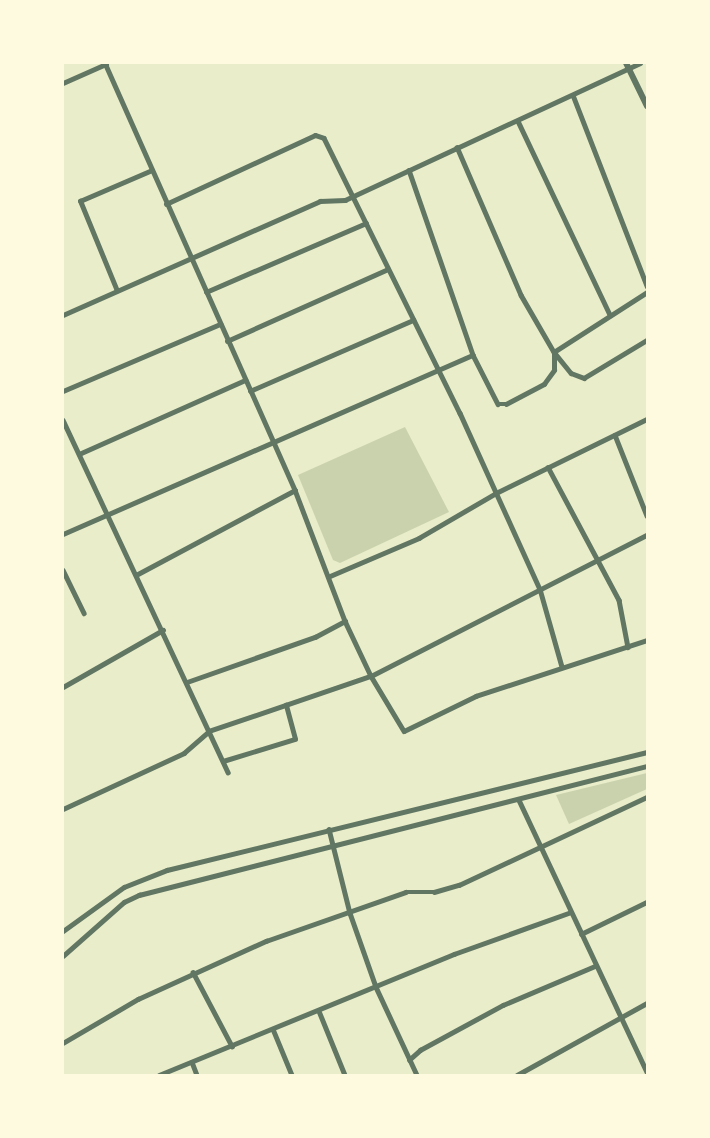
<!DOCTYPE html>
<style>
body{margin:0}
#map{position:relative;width:710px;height:1138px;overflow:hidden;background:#e9edc9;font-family:"PT Sans",sans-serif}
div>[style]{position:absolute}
.green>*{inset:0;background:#cad2ad}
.minor>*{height:4.5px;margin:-2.25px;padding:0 2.25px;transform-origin:2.25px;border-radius:2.25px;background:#617663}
.tertiary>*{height:6px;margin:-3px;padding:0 3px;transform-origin:3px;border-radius:3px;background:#617663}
span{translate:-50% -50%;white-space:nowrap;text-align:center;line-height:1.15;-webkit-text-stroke:6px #fefae0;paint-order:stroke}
.frame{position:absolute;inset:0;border:64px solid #fefae0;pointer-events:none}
</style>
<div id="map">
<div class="green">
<i style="clip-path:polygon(405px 427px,449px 512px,340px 563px,333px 560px,298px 475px)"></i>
<i style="clip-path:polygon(647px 773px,647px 789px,569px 824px,556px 795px)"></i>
</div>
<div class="minor">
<i style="left:105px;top:63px;width:467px;rotate:66deg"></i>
<i style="left:295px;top:490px;width:140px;rotate:69.1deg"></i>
<i style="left:345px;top:621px;width:61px;rotate:64.7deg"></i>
<i style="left:371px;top:676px;width:64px;rotate:59deg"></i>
<i style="left:404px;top:731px;width:80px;rotate:-25.9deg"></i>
<i style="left:476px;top:696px;width:180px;rotate:-18.1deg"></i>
<i style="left:63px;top:83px;width:47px;rotate:-23.8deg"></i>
<i style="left:573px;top:95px;width:205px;rotate:68.8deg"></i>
<i style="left:518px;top:121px;width:215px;rotate:64.6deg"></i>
<i style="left:457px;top:147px;width:161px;rotate:66.6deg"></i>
<i style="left:521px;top:295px;width:66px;rotate:59.9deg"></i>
<i style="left:554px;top:352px;width:27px;rotate:51deg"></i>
<i style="left:571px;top:373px;width:14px;rotate:21deg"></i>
<i style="left:584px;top:378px;width:74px;rotate:-31.1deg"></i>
<i style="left:409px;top:170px;width:196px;rotate:70.9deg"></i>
<i style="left:473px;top:355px;width:55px;rotate:63deg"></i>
<i style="left:498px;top:404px;width:8px"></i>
<i style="left:506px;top:404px;width:43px;rotate:-27.8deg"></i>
<i style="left:544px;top:384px;width:17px;rotate:-54deg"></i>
<i style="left:554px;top:370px;width:18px;rotate:-90deg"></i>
<i style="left:554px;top:352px;width:111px;rotate:-32.8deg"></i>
<i style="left:166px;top:204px;width:164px;rotate:-24.8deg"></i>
<i style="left:315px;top:135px;width:9px;rotate:18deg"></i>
<i style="left:324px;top:138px;width:307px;rotate:63.7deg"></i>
<i style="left:460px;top:413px;width:193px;rotate:65.6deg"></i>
<i style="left:540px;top:589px;width:81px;rotate:74.2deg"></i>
<i style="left:117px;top:291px;width:97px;rotate:-112.3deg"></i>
<i style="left:80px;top:201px;width:78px;rotate:-23.3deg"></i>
<i style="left:206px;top:292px;width:174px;rotate:-23.3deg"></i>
<i style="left:63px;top:315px;width:281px;rotate:-23.9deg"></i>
<i style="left:320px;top:201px;width:25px;rotate:-2deg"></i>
<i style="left:345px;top:200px;width:325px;rotate:-24.9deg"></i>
<i style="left:227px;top:341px;width:176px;rotate:-24.1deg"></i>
<i style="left:63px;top:391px;width:171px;rotate:-23.1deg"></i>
<i style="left:250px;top:391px;width:178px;rotate:-23.5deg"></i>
<i style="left:63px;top:420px;width:389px;rotate:64.9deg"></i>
<i style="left:615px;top:435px;width:87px;rotate:68.4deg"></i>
<i style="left:79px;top:454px;width:182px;rotate:-24deg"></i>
<i style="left:548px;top:467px;width:151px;rotate:61.9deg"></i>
<i style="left:619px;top:600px;width:48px;rotate:79.2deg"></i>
<i style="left:63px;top:534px;width:447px;rotate:-23.6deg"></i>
<i style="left:63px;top:570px;width:48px;rotate:64deg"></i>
<i style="left:136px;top:575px;width:180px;rotate:-28.1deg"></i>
<i style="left:330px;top:576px;width:97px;rotate:-23.1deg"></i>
<i style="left:419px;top:538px;width:89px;rotate:-30.3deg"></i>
<i style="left:496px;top:493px;width:168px;rotate:-26.1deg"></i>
<i style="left:187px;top:682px;width:136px;rotate:-19.4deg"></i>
<i style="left:315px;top:637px;width:34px;rotate:-28deg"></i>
<i style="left:63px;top:687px;width:115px;rotate:-29.7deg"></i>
<i style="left:223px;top:761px;width:75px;rotate:-17deg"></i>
<i style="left:295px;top:739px;width:35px;rotate:-105deg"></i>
<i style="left:519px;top:800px;width:301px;rotate:64.8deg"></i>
<i style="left:63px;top:809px;width:133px;rotate:-24.8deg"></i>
<i style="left:184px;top:753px;width:33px;rotate:-41deg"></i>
<i style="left:209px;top:731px;width:171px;rotate:-18.8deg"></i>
<i style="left:371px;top:676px;width:310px;rotate:-27.1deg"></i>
<i style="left:329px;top:829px;width:87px;rotate:76deg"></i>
<i style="left:350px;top:913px;width:78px;rotate:70.6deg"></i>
<i style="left:376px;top:987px;width:97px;rotate:65deg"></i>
<i style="left:63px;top:931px;width:75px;rotate:-35.8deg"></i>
<i style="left:124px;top:887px;width:46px;rotate:-21.6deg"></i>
<i style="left:167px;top:870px;width:494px;rotate:-13.8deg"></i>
<i style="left:581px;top:934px;width:73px;rotate:-25.9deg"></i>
<i style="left:63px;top:956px;width:81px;rotate:-41.5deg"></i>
<i style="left:124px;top:902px;width:17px;rotate:-25deg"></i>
<i style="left:139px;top:895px;width:524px;rotate:-14.25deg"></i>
<i style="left:193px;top:972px;width:84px;rotate:62.2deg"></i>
<i style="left:319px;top:1011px;width:69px;rotate:67.9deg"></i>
<i style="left:273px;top:1029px;width:50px;rotate:67.6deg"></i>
<i style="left:63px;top:1043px;width:87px;rotate:-30.4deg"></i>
<i style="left:138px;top:999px;width:141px;rotate:-24.4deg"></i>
<i style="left:266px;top:941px;width:148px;rotate:-19.3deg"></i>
<i style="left:406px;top:892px;width:28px"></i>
<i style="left:434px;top:892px;width:26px;rotate:-16deg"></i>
<i style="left:459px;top:885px;width:208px;rotate:-25.1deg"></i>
<i style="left:409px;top:1060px;width:15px;rotate:-42deg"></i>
<i style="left:420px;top:1050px;width:94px;rotate:-28.5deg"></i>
<i style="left:503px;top:1005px;width:100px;rotate:-23deg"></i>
<i style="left:192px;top:1062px;width:14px;rotate:69deg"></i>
<i style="left:159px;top:1075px;width:319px;rotate:-22.3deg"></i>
<i style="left:454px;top:954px;width:124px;rotate:-19.7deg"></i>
<i style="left:517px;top:1075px;width:149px;rotate:-29deg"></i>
</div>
<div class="tertiary">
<i style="left:626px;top:63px;width:48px;rotate:64deg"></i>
</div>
<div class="frame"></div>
</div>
